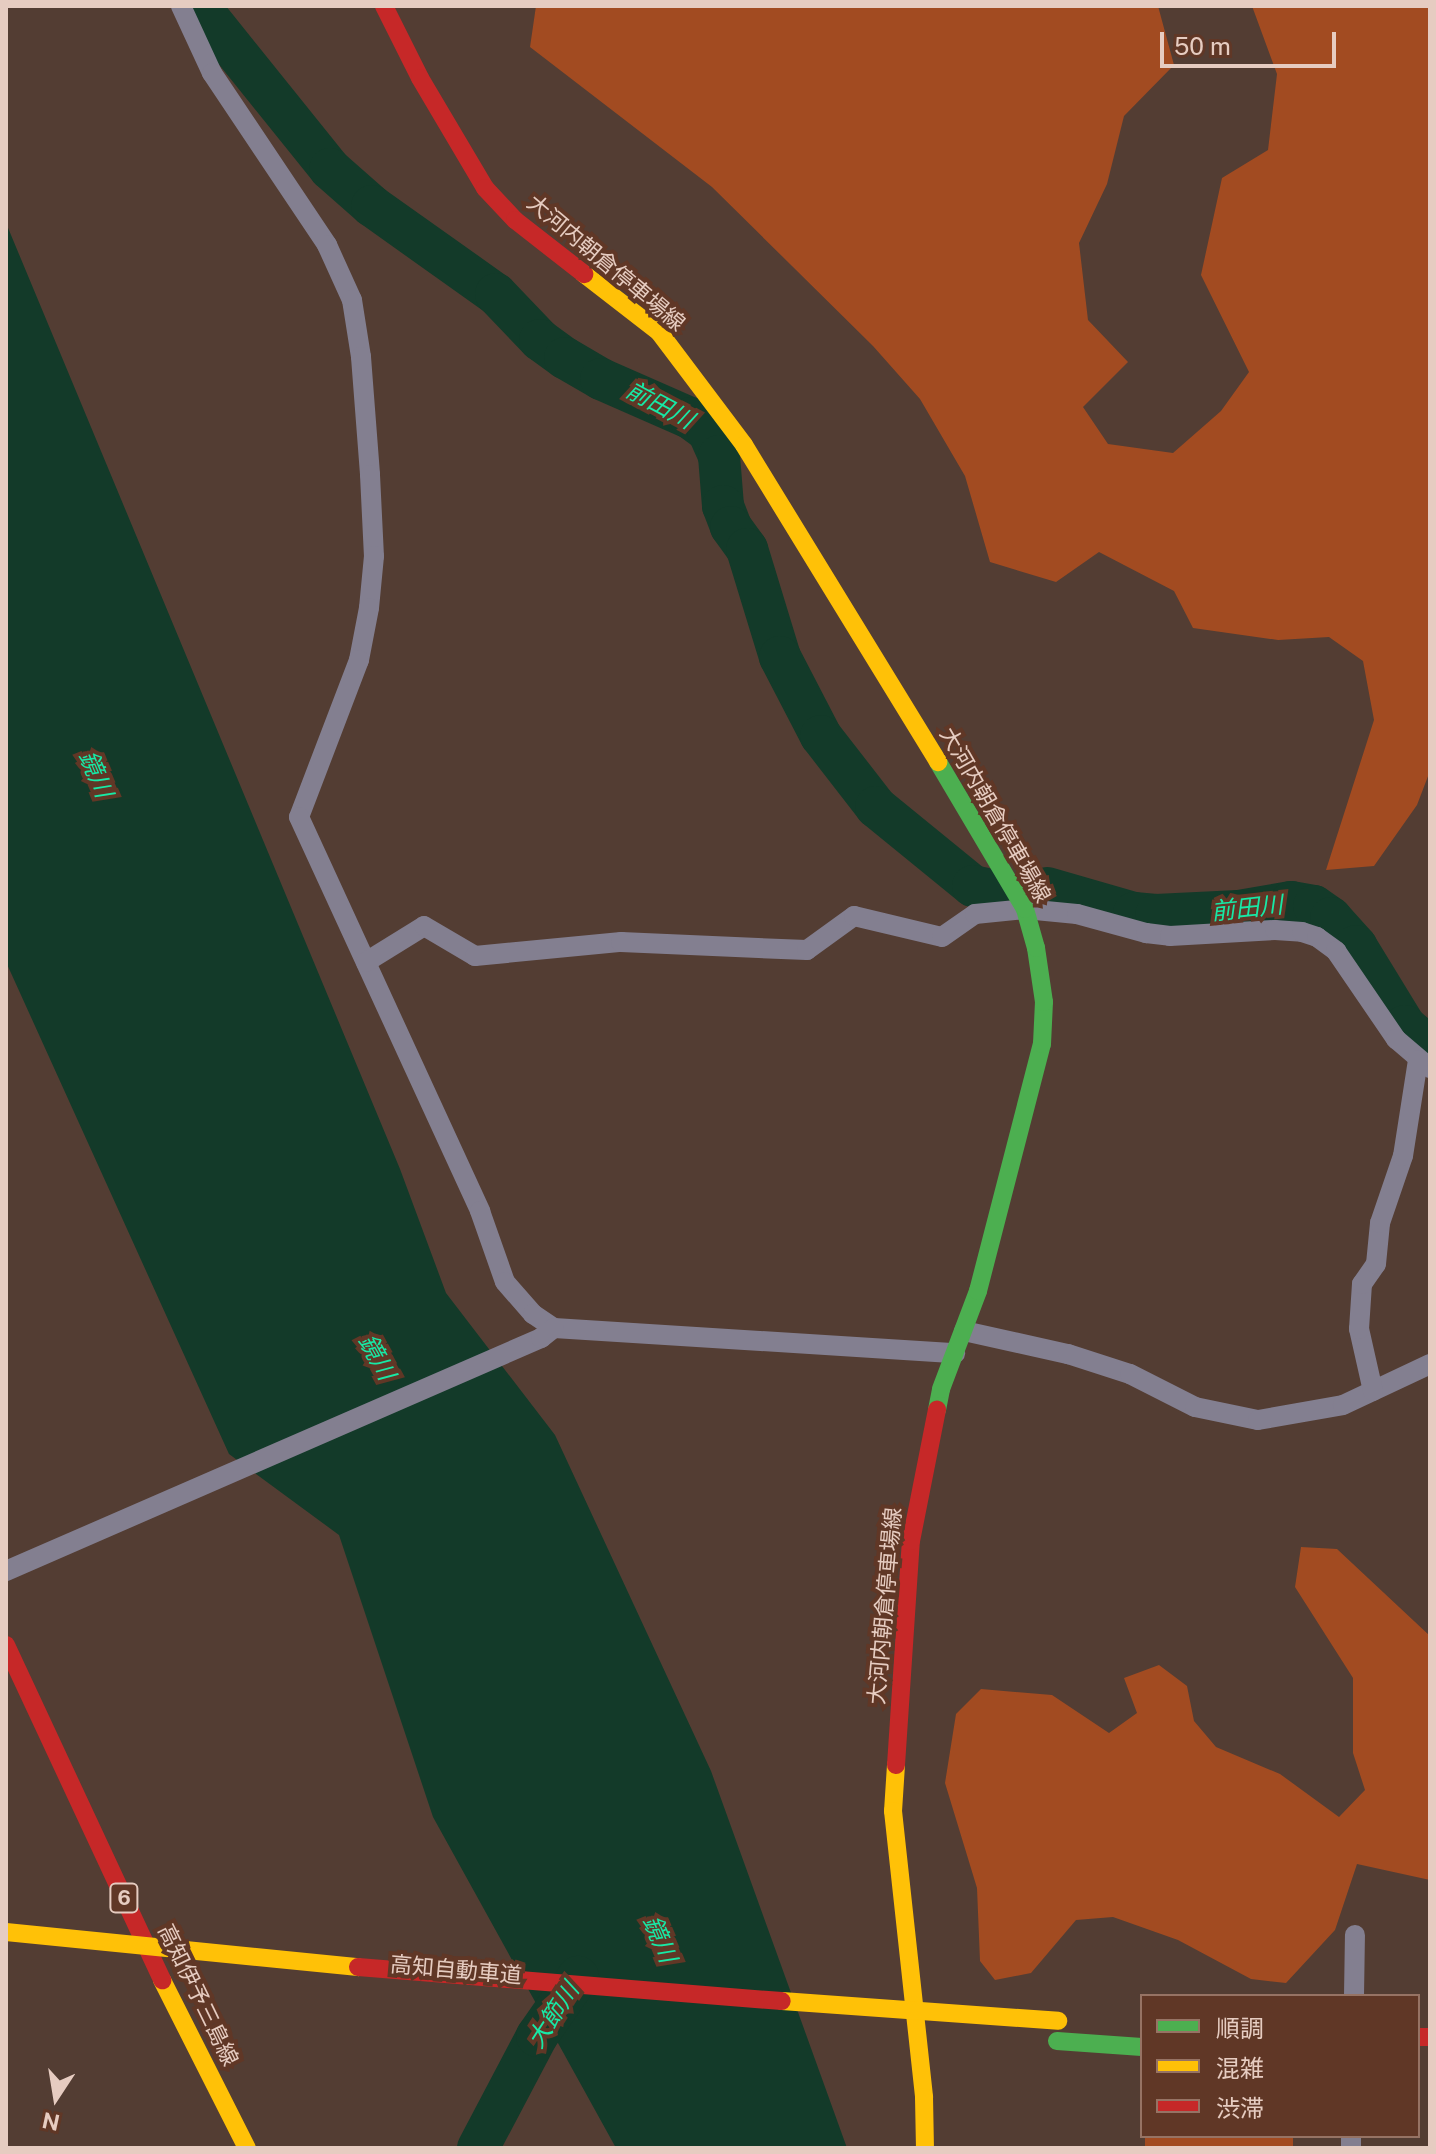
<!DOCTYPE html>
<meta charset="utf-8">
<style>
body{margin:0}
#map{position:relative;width:1436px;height:2154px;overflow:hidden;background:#533d33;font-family:"Public Sans","Noto Sans JP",sans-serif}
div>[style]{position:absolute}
.green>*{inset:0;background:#a24b21;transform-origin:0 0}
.water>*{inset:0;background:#133a29}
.river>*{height:42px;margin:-21px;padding:0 21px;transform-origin:21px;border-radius:21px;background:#133a29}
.street>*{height:20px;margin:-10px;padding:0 10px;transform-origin:10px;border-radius:10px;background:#837f90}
.fast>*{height:18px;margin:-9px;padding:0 9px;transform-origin:9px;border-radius:9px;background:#4caf50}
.slow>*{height:18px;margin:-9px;padding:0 9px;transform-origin:9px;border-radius:9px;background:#ffc107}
.jam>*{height:18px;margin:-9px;padding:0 9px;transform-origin:9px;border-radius:9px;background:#c62828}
.slow-bridge>*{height:18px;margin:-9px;padding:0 9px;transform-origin:9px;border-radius:9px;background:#ffc107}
.jam-bridge>*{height:18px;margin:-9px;padding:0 9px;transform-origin:9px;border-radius:9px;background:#c62828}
span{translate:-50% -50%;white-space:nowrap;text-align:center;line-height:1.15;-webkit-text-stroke:8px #603726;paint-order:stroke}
.shield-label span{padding:2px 6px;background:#603726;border:2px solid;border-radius:6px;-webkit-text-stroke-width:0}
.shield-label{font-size:20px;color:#e6ccc1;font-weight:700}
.street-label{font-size:22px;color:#e6ccc1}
.water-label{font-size:24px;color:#17e9a6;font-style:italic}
.frame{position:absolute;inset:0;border:8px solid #e6ccc1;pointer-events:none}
.legend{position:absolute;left:1140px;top:1994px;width:280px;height:144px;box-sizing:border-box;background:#603726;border:2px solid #967364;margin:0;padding:10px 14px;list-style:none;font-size:24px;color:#e6ccc1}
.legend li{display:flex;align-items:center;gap:16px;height:40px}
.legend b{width:40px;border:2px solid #967364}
.north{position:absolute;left:16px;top:2058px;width:80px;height:80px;-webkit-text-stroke:6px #603726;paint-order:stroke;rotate:192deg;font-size:22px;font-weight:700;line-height:32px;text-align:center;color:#e6ccc1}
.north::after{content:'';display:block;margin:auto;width:28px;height:36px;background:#e6ccc1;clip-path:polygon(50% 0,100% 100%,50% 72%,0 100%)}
.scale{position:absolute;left:1160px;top:32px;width:176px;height:36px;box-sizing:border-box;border:4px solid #e6ccc1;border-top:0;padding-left:10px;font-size:24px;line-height:28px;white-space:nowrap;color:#e6ccc1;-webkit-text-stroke:6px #603726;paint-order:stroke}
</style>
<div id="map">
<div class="green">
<i style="clip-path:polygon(536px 6px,1158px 6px,1174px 65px,1124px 116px,1107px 184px,1079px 243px,1088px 320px,1128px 362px,1083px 407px,1108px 444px,1173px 453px,1221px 411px,1249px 372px,1201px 275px,1222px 178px,1268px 150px,1277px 74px,1252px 6px,1430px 6px,1430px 771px,1417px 805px,1374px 866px,1326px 870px,1374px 720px,1363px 661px,1329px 637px,1278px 640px,1193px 628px,1174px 591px,1099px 552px,1056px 582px,990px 562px,965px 476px,920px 399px,873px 346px,712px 187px,530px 47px)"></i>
<i style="clip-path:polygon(1301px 1547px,1337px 1549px,1430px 1636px,1430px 1880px,1357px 1864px,1335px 1930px,1286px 1983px,1251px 1979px,1178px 1940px,1113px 1917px,1076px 1920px,1031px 1973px,995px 1980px,980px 1961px,977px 1888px,945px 1783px,956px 1714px,981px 1689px,1052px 1695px,1109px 1733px,1137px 1713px,1124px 1678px,1159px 1665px,1187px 1686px,1194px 1721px,1216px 1747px,1280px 1774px,1339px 1817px,1365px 1790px,1353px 1753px,1353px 1678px,1295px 1587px)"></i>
<i style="left:1145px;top:2136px;width:148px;height:12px"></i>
</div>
<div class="water">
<i style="clip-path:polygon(6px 223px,400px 1169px,446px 1293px,555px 1435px,711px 1771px,847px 2148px,616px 2148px,433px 1817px,339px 1535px,229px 1454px,6px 962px)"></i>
</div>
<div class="river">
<i style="left:199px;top:6px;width:209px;rotate:51.2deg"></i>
<i style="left:330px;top:169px;width:56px;rotate:41.4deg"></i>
<i style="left:372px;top:206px;width:152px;rotate:35.4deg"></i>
<i style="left:496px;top:294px;width:64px;rotate:46.3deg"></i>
<i style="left:540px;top:340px;width:31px;rotate:36deg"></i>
<i style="left:565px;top:358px;width:42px;rotate:30.3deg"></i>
<i style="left:601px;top:379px;width:97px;rotate:23.7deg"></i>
<i style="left:690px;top:418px;width:22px;rotate:36deg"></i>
<i style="left:708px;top:431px;width:27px;rotate:66deg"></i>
<i style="left:719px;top:456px;width:50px;rotate:85.4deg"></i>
<i style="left:723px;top:506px;width:22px;rotate:69deg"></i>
<i style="left:731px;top:527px;width:27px;rotate:54deg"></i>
<i style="left:747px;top:549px;width:113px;rotate:73deg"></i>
<i style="left:780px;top:657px;width:89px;rotate:62.6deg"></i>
<i style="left:821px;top:736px;width:90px;rotate:52.2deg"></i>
<i style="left:876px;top:807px;width:125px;rotate:39.2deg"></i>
<i style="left:973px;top:886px;width:19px;rotate:12deg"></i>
<i style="left:1047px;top:888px;width:91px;rotate:16deg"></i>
<i style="left:1134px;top:913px;width:22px;rotate:5deg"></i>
<i style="left:1156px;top:915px;width:83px;rotate:-2.8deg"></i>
<i style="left:1239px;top:911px;width:53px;rotate:-9.8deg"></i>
<i style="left:1291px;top:902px;width:23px;rotate:10deg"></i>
<i style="left:1314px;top:906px;width:21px;rotate:35deg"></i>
<i style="left:1331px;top:918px;width:38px;rotate:48deg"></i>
<i style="left:1356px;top:946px;width:94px;rotate:58.5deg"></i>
<i style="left:1405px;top:1026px;width:33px;rotate:41deg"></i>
<i style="left:478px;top:2148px;width:127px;rotate:-62.2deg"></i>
<i style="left:537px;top:2036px;width:72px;rotate:-55.2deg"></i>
</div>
<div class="street">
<i style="left:181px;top:6px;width:74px;rotate:65.2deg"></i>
<i style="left:212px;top:73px;width:207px;rotate:56.2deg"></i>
<i style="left:327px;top:245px;width:60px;rotate:65.6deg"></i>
<i style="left:352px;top:300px;width:58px;rotate:81deg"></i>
<i style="left:361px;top:357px;width:118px;rotate:85.6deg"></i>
<i style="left:370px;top:475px;width:81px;rotate:87.2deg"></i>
<i style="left:374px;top:556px;width:52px;rotate:95.5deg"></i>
<i style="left:369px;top:608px;width:53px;rotate:100.9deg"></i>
<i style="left:359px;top:660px;width:168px;rotate:110.9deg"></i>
<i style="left:299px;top:817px;width:434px;rotate:65.3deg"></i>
<i style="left:480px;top:1211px;width:75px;rotate:70.6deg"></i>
<i style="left:505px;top:1282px;width:43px;rotate:48.8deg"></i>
<i style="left:533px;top:1314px;width:25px;rotate:34deg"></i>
<i style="left:554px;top:1328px;width:402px;rotate:3.6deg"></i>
<i style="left:366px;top:962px;width:68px;rotate:-31.8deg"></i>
<i style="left:424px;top:926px;width:59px;rotate:30.5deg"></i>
<i style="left:475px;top:956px;width:147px;rotate:-5.5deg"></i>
<i style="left:621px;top:942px;width:186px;rotate:2.5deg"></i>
<i style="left:807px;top:950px;width:58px;rotate:-35.9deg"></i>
<i style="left:854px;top:916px;width:90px;rotate:13.4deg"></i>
<i style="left:942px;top:937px;width:40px;rotate:-34.9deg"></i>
<i style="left:975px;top:914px;width:50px;rotate:-5.7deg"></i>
<i style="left:1025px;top:909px;width:52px;rotate:5.5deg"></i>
<i style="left:1077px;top:914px;width:72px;rotate:15.4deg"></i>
<i style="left:1146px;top:933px;width:24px;rotate:7deg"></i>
<i style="left:1170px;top:936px;width:105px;rotate:-3.3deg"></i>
<i style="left:1275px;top:930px;width:27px;rotate:4deg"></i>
<i style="left:1302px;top:932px;width:16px;rotate:18deg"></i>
<i style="left:1317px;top:937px;width:24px;rotate:36deg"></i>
<i style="left:1336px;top:951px;width:107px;rotate:55.7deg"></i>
<i style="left:1396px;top:1039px;width:45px;rotate:40.5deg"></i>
<i style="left:964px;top:1331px;width:107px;rotate:12.5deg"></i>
<i style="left:1068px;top:1354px;width:65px;rotate:17.9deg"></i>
<i style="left:1130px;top:1374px;width:73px;rotate:26.9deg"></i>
<i style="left:1195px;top:1407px;width:64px;rotate:11.7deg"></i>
<i style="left:1258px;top:1420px;width:86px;rotate:-10deg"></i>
<i style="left:1343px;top:1405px;width:96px;rotate:-25.2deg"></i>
<i style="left:1373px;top:1391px;width:64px;rotate:-102.7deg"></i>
<i style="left:1359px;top:1329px;width:45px;rotate:-86.2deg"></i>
<i style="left:1362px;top:1284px;width:24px;rotate:-55deg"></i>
<i style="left:1376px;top:1264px;width:41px;rotate:-84.4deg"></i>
<i style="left:1380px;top:1223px;width:71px;rotate:-71.1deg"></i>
<i style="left:1403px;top:1156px;width:97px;rotate:-81.1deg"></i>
<i style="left:6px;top:1571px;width:584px;rotate:-23.53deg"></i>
<i style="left:541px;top:1338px;width:16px;rotate:-38deg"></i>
<i style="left:1354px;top:1996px;width:61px;rotate:-89.1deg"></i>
<i style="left:1351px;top:2148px;width:12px;rotate:-90deg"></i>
</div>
<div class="fast">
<i style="left:937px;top:1410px;width:21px;rotate:-79deg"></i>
<i style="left:941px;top:1389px;width:105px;rotate:-69.3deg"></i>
<i style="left:978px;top:1291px;width:255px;rotate:-75.5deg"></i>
<i style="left:1042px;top:1044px;width:42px;rotate:-87.3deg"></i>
<i style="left:1044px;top:1002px;width:55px;rotate:-98.4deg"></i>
<i style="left:1036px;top:948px;width:41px;rotate:-105.8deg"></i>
<i style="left:1025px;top:909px;width:171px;rotate:-120.6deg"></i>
<i style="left:1057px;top:2041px;width:85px;rotate:4deg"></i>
</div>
<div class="slow">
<i style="left:584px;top:274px;width:95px;rotate:37.7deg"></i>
<i style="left:659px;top:332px;width:141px;rotate:53deg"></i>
<i style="left:744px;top:445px;width:372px;rotate:58.5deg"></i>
<i style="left:896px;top:1765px;width:46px;rotate:93.7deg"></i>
<i style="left:893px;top:1811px;width:288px;rotate:83.8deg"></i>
<i style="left:924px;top:2097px;width:51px;rotate:88.9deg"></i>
<i style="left:162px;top:1980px;width:188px;rotate:63.2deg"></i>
</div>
<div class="jam">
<i style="left:384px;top:6px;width:80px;rotate:63.4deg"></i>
<i style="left:420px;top:78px;width:128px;rotate:59.4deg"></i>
<i style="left:485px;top:188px;width:44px;rotate:46.8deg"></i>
<i style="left:515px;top:220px;width:88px;rotate:38deg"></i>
<i style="left:6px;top:1645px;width:370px;rotate:65deg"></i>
<i style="left:896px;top:1765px;width:225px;rotate:-86.2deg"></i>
<i style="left:911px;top:1541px;width:134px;rotate:-78.8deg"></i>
<i style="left:1418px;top:2037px;width:12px"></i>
</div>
<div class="slow-bridge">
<i style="left:6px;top:1932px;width:354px;rotate:5.7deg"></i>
<i style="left:782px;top:2001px;width:277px;rotate:4.1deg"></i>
</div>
<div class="jam-bridge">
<i style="left:358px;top:1967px;width:425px;rotate:4.6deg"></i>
</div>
<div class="shield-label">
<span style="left:124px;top:1898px">6</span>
</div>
<div class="street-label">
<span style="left:606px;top:263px;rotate:40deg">大河内朝倉停車場線</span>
<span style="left:995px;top:815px;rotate:60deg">大河内朝倉停車場線</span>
<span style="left:885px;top:1606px;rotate:-85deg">大河内朝倉停車場線</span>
<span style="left:456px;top:1970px;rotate:5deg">高知自動車道</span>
<span style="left:198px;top:1995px;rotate:64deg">高知伊予三島線</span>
</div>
<div class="water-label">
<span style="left:660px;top:405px;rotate:28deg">前田川</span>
<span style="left:96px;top:774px;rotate:67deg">鏡川</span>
<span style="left:1247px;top:908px;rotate:-6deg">前田川</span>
<span style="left:377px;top:1357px;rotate:61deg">鏡川</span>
<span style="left:660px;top:1939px;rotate:67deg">鏡川</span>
<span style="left:553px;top:2015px;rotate:-57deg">大節川</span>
</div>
<div class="frame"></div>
<ul class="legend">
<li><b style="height:10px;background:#4caf50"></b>順調</li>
<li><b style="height:10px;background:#ffc107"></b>混雑</li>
<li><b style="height:10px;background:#c62828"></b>渋滞</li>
</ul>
<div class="north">N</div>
<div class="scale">50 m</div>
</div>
